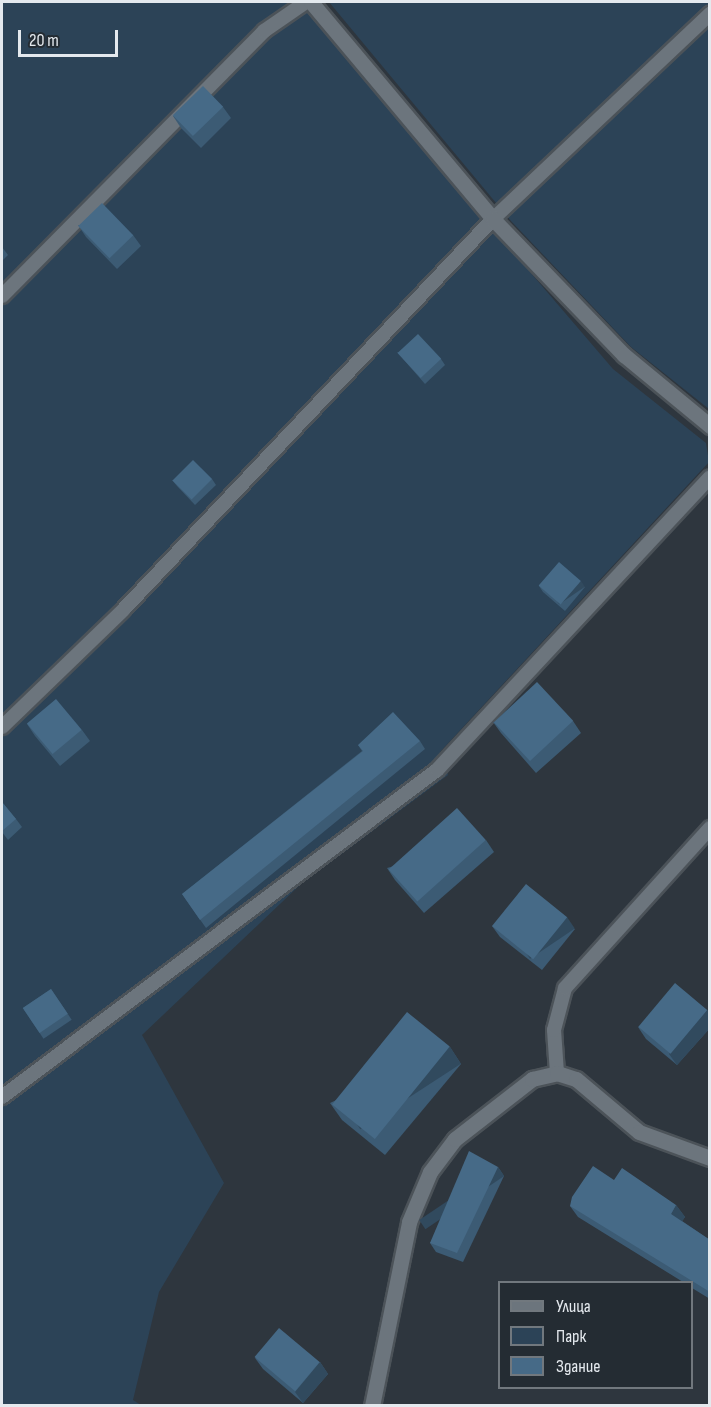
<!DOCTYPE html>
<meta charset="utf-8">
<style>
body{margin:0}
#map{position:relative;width:711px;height:1407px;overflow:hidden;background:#2e363e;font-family:"Sofia Sans Condensed",sans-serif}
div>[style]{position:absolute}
.green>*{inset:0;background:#2c4357}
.roads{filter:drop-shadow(2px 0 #4c5359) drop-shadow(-2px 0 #4c5359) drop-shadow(0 2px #4c5359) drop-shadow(0 -2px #4c5359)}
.lane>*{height:14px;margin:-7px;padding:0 7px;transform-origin:7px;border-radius:7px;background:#6c757d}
.street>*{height:15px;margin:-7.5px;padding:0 7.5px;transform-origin:7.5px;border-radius:7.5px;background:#6c757d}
.wall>*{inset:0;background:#3c5b74;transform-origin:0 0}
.shaded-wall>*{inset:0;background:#314a5e;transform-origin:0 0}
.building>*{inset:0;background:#466a87;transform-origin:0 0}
span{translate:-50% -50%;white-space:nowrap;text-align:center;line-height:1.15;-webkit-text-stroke:4.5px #242c33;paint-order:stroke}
.frame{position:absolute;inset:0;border:3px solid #e4e9ee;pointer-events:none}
.legend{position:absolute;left:498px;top:1281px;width:195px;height:108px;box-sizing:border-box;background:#242c33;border:2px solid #71787e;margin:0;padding:8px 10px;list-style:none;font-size:18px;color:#e4e9ee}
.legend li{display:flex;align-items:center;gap:12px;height:30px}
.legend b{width:30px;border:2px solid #71787e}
.scale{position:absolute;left:18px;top:30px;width:100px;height:27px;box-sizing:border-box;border:3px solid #e4e9ee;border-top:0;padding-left:8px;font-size:18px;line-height:21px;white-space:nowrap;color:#e4e9ee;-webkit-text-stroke:4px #242c33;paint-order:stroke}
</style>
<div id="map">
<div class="green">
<i style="clip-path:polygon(2px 2px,299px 2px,613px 369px,706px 443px,709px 462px,440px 752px,448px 775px,301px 884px,142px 1035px,224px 1183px,159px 1292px,133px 1400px,141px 1405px,2px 1406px)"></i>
<i style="clip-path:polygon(329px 2px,709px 2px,709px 409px,631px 347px,511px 221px)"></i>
</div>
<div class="roads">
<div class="lane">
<i style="left:2px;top:296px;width:373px;rotate:-45.3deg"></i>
<i style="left:264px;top:31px;width:51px;rotate:-34.6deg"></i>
<i style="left:2px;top:727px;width:168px;rotate:-44deg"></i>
<i style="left:123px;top:610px;width:538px;rotate:-46.58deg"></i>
<i style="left:493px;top:219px;width:299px;rotate:-43.4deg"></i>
<i style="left:557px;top:1073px;width:43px;rotate:-94deg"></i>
<i style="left:554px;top:1030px;width:43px;rotate:-75.3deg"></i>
<i style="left:565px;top:988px;width:216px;rotate:-47.8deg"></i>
<i style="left:2px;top:1097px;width:544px;rotate:-36.93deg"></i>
<i style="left:437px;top:770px;width:400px;rotate:-47deg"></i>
</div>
<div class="street">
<i style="left:311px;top:2px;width:283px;rotate:50deg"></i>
<i style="left:493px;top:219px;width:189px;rotate:46.1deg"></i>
<i style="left:624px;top:355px;width:112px;rotate:39.5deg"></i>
<i style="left:372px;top:1406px;width:188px;rotate:-78.6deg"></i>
<i style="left:409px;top:1222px;width:54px;rotate:-67.2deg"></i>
<i style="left:430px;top:1172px;width:41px;rotate:-52.9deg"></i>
<i style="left:455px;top:1139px;width:98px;rotate:-37.9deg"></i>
<i style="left:532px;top:1079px;width:26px;rotate:-13deg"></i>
<i style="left:557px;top:1073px;width:20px;rotate:18deg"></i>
<i style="left:576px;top:1079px;width:82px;rotate:40.1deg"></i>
<i style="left:639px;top:1132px;width:76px;rotate:20.1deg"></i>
</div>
</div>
<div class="wall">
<i style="clip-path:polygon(223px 107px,231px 118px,201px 148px,181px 128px,173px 116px)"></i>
<i style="clip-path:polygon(78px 225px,133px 235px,141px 246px,117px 269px,86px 237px)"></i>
<i style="clip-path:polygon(2px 247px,8px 255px,2px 261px)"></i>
<i style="clip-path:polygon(397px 352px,441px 359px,445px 365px,425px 384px)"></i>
<i style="clip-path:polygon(212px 479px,216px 485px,195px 505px,177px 486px,172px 480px)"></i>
<i style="clip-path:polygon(539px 586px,585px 587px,565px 611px,543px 592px)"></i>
<i style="clip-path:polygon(573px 721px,581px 733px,536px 773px,501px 733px,493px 722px)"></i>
<i style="clip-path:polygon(27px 724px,82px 730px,90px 741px,60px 766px,35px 736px)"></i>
<i style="clip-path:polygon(420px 741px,425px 749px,206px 928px,182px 894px,362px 751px,358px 745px)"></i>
<i style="clip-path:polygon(2px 802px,16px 819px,22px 827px,8px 840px,2px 832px)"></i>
<i style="clip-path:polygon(486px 840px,494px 852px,424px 913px,395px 880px,387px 868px)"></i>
<i style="clip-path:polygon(492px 926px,575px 929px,542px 970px,500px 937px)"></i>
<i style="left:51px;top:989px;width:37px;height:34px;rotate:56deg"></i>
<i style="clip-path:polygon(707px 1010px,710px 1014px,710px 1028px,677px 1065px,646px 1039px,638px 1027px)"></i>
<i style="clip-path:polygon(450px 1047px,461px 1064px,385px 1155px,342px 1120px,330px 1103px)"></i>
<i style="clip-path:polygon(498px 1167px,504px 1176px,463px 1262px,436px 1252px,430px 1243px)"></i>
<i style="clip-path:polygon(676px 1205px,685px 1217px,682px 1221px,710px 1240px,710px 1299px,692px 1288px,692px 1282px,683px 1282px,578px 1217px,570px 1206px)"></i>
<i style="clip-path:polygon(255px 1358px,320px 1362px,328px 1374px,303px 1403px,263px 1369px)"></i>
</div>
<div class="shaded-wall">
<i style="left:581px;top:581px;width:7px;height:31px;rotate:56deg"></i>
<i style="left:567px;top:917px;width:14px;height:54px;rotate:56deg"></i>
<i style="clip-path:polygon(707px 1010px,710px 1014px,710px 1028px,677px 1065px,669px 1054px)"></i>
<i style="left:450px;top:1047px;width:20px;height:120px;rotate:57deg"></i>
<i style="left:498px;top:1167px;width:11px;height:95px;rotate:56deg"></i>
<i style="clip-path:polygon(676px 1205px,685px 1217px,679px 1226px,671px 1214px)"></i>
<i style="clip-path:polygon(320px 1362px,328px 1374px,303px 1403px,295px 1392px)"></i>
</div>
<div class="building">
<i style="left:203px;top:86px;width:29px;height:42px;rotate:46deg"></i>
<i style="left:102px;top:203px;width:45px;height:33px;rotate:46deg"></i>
<i style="left:418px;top:334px;width:34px;height:28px;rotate:47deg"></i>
<i style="left:193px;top:460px;width:27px;height:29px;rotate:45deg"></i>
<i style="left:559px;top:562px;width:29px;height:31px;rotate:41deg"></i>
<i style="left:537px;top:682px;width:53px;height:59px;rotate:47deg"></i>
<i style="left:56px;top:699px;width:40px;height:38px;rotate:50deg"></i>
<i style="clip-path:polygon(393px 712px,420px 741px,200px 920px,182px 894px,363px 751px,358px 745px)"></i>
<i style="clip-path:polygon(2px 802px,16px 819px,2px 831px)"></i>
<i style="left:457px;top:808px;width:43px;height:92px;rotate:48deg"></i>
<i style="left:526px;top:884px;width:53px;height:54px;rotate:39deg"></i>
<i style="left:675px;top:983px;width:42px;height:57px;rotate:40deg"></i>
<i style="left:51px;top:989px;width:30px;height:34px;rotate:56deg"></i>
<i style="left:407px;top:1012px;width:55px;height:119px;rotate:39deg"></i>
<i style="clip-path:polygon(469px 1151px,498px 1167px,457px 1253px,430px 1243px)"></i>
<i style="clip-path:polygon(593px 1166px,614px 1180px,622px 1168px,676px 1205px,671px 1214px,710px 1240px,710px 1292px,570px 1206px,572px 1197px)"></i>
<i style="left:279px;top:1328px;width:53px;height:38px;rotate:40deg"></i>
</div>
<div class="frame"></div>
<ul class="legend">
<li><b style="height:8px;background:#6c757d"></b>Улица</li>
<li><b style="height:16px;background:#2c4357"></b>Парк</li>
<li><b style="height:16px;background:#466a87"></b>Здание</li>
</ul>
<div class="scale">20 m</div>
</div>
